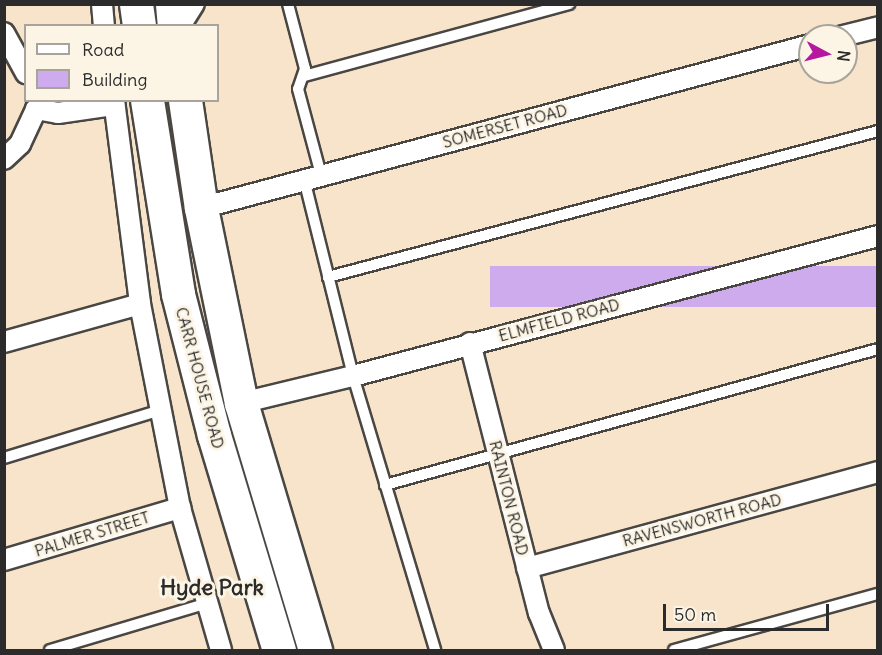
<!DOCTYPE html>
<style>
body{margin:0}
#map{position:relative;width:882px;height:655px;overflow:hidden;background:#f7e4cb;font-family:Delius,sans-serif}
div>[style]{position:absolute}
.building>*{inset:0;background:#cdabed;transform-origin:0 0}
.roads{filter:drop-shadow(2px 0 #4a4743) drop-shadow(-2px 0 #4a4743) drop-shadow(0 2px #4a4743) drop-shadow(0 -2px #4a4743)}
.service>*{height:10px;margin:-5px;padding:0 5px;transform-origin:5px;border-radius:5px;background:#fff}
.minor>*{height:20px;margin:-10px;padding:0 10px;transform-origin:10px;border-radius:10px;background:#fff}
.trunk>*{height:33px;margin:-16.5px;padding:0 16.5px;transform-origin:16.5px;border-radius:16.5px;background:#fff}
span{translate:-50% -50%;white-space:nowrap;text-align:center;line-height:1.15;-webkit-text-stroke:6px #fcf5e5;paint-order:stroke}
.street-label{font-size:16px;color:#2b2b2b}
.district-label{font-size:22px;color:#2b2b2b;font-weight:700}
.frame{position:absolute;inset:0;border:6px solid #2b2b2b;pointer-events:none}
.legend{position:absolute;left:24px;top:24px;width:195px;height:78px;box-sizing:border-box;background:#fcf5e5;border:2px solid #a8a49b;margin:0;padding:8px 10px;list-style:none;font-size:18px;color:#2b2b2b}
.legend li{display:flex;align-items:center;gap:12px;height:30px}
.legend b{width:30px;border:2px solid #a8a49b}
.north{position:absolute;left:798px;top:24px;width:60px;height:60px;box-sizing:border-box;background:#fcf5e5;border:2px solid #a8a49b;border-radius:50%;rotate:97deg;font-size:16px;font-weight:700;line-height:24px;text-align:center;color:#2b2b2b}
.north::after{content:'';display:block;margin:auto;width:21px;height:27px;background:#b5179e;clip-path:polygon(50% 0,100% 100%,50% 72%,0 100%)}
.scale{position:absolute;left:663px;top:604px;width:166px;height:27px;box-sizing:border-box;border:3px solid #2b2b2b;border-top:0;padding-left:8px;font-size:18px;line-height:21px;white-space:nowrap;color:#2b2b2b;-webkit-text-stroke:4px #fcf5e5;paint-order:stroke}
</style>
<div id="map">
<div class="building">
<i style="left:878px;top:266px;width:41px;height:388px;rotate:90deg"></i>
</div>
<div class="roads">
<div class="service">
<i style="left:288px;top:4px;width:67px;rotate:75.3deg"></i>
<i style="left:305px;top:69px;width:21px;rotate:109deg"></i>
<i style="left:298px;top:89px;width:89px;rotate:75deg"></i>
<i style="left:304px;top:76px;width:275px;rotate:-15.2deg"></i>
<i style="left:304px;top:179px;width:203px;rotate:76deg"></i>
<i style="left:353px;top:376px;width:286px;rotate:73.3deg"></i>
<i style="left:328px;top:277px;width:569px;rotate:-14.87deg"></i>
<i style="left:4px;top:458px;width:164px;rotate:-17deg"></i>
<i style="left:385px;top:485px;width:511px;rotate:-15.42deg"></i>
<i style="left:50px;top:650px;width:165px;rotate:-16.6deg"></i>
<i style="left:674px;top:650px;width:212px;rotate:-15.4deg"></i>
</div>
<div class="minor">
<i style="left:102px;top:4px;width:22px;rotate:85deg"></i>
<i style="left:180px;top:26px;width:26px;rotate:-58deg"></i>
<i style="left:4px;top:33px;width:46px;rotate:61.2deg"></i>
<i style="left:843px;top:36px;width:36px;rotate:-14deg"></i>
<i style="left:114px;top:100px;width:206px;rotate:82.7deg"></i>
<i style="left:140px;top:304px;width:208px;rotate:78.9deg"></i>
<i style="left:180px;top:508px;width:148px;rotate:73.9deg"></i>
<i style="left:36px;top:109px;width:22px;rotate:10deg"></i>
<i style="left:58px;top:113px;width:57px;rotate:-8.1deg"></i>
<i style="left:4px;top:159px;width:22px;rotate:-43deg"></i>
<i style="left:20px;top:144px;width:38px;rotate:-65deg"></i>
<i style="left:201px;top:208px;width:630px;rotate:-14.98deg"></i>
<i style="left:4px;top:342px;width:141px;rotate:-15.6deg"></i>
<i style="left:470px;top:343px;width:279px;rotate:75.7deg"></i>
<i style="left:539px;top:613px;width:40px;rotate:68deg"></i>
<i style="left:241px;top:403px;width:115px;rotate:-13.6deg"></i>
<i style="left:353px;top:376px;width:543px;rotate:-14.93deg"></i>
<i style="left:4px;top:560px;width:184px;rotate:-16.5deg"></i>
<i style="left:527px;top:568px;width:364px;rotate:-15.3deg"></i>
</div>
<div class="trunk">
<i style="left:136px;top:4px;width:22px;rotate:82deg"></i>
<i style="left:172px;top:4px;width:22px;rotate:85deg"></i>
<i style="left:147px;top:100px;width:196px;rotate:80.9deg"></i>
<i style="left:178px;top:294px;width:146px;rotate:75.7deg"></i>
<i style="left:214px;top:435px;width:225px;rotate:73.2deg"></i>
<i style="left:185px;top:100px;width:109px;rotate:81.6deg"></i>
<i style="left:201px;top:208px;width:199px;rotate:78.4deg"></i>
<i style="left:241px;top:403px;width:258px;rotate:73.3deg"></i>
</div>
</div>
<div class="street-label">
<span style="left:505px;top:126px;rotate:-15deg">SOMERSET ROAD</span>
<span style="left:559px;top:320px;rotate:-15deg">ELMFIELD ROAD</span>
<span style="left:200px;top:378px;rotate:75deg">CARR HOUSE ROAD</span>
<span style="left:509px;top:498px;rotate:76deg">RAINTON ROAD</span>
<span style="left:702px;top:520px;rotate:-15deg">RAVENSWORTH ROAD</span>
<span style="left:92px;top:534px;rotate:-17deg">PALMER STREET</span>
</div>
<div class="district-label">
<span style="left:212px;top:588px">Hyde Park</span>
</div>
<div class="frame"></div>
<ul class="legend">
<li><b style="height:8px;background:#fff"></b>Road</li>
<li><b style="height:16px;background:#cdabed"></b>Building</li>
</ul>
<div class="north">N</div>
<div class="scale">50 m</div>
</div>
